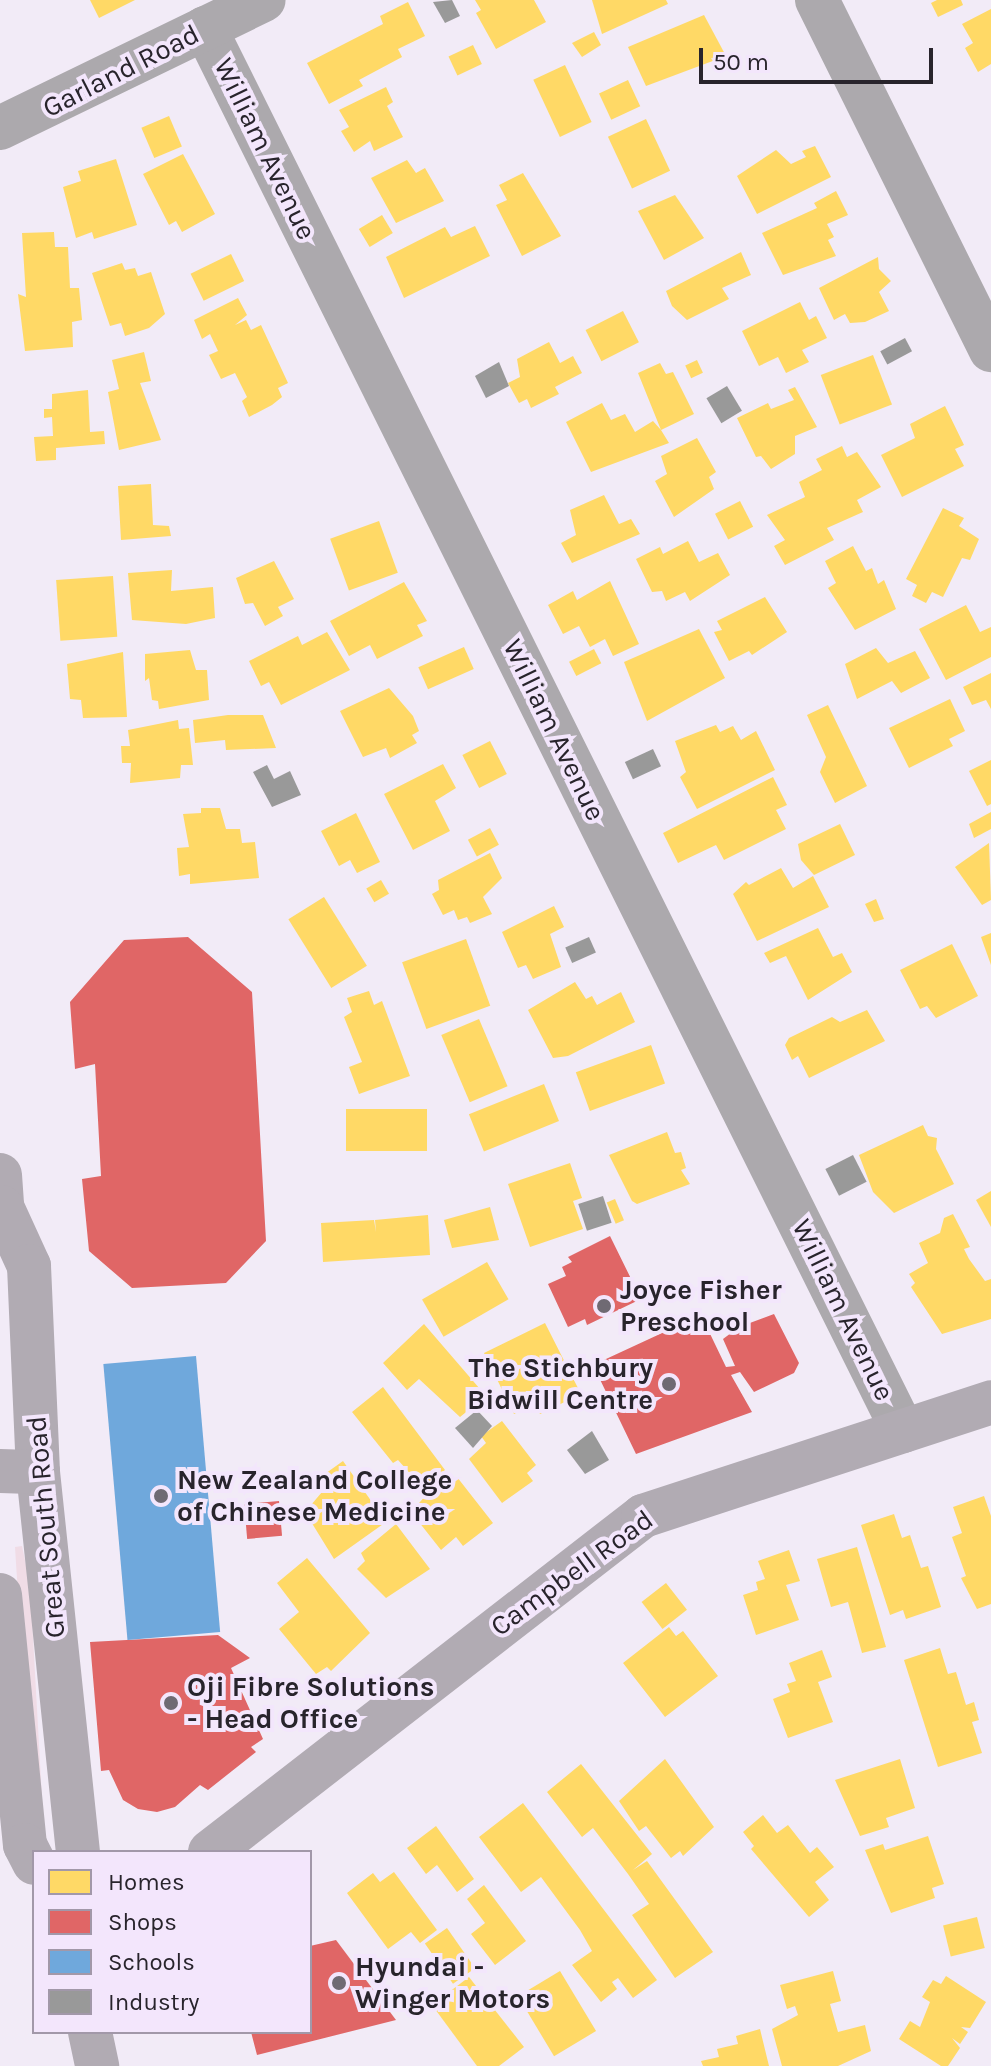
<!DOCTYPE html>
<style>
body{margin:0}
#map{position:relative;width:991px;height:2066px;overflow:hidden;background:#f2ebf7;font-family:Karla,sans-serif}
div>[style]{position:absolute}
.green>*{inset:0;background:#f0dce6}
.homes>*{inset:0;background:#ffd966;transform-origin:0 0}
.shops>*{inset:0;background:#e06666;transform-origin:0 0}
.schools>*{inset:0;background:#6fa8dc;transform-origin:0 0}
.industry>*{inset:0;background:#999;transform-origin:0 0}
.minor>*{height:44px;margin:-22px;padding:0 22px;transform-origin:22px;border-radius:22px;background:#aca9ad}
.major>*{height:44px;margin:-22px;padding:0 22px;transform-origin:22px;border-radius:22px;background:#b1abb3}
.dots>*{width:22px;height:22px;translate:-50% -50%;box-sizing:border-box;border:4px solid #f3e6fc;border-radius:50%}
span{translate:-50% -50%;white-space:nowrap;text-align:center;line-height:1.15;-webkit-text-stroke:8px #f3e6fc;paint-order:stroke}
.street-label{font-size:28px;color:#28242c}
.poi-label{font-size:28px;color:#28242c;font-weight:700}
.left{translate:0 -50%;text-align:left}
.right{translate:-100% -50%;text-align:right}
.legend{position:absolute;left:32px;top:1850px;width:280px;height:184px;box-sizing:border-box;background:#f3e6fc;border:2px solid #a298a9;margin:0;padding:10px 14px;list-style:none;font-size:24px;color:#28242c}
.legend li{display:flex;align-items:center;gap:16px;height:40px}
.legend b{width:40px;border:2px solid #a298a9}
.scale{position:absolute;left:699px;top:48px;width:234px;height:36px;box-sizing:border-box;border:4px solid #28242c;border-top:0;padding-left:10px;font-size:24px;line-height:28px;white-space:nowrap;color:#28242c;-webkit-text-stroke:6px #f3e6fc;paint-order:stroke}
</style>
<div id="map">
<div class="green">
<i style="clip-path:polygon(22px 1546px,30px 1584px,44px 1834px,28px 1751px,15px 1547px)"></i>
</div>
<div class="homes">
<i style="clip-path:polygon(90px 0,135px 0,99px 18px)"></i>
<i style="clip-path:polygon(475px 0,534px 0,546px 22px,496px 49px,476px 13px,481px 10px)"></i>
<i style="clip-path:polygon(592px 0,666px 0,668px 4px,602px 34px)"></i>
<i style="clip-path:polygon(937px 0,961px 0,963px 5px,938px 17px,931px 3px)"></i>
<i style="clip-path:polygon(408px 2px,425px 36px,398px 49px,402px 57px,359px 80px,363px 86px,329px 104px,307px 63px,383px 24px,380px 16px)"></i>
<i style="clip-path:polygon(991px 9px,991px 64px,978px 72px,965px 48px,973px 43px,962px 24px)"></i>
<i style="clip-path:polygon(704px 15px,726px 56px,646px 86px,628px 47px)"></i>
<i style="clip-path:polygon(594px 32px,601px 45px,582px 57px,572px 43px)"></i>
<i style="left:473px;top:45px;width:21px;height:27px;rotate:65deg"></i>
<i style="left:565px;top:65px;width:63px;height:35px;rotate:65deg"></i>
<i style="left:628px;top:80px;width:29px;height:32px;rotate:65deg"></i>
<i style="clip-path:polygon(386px 87px,393px 102px,387px 106px,403px 137px,374px 151px,370px 141px,354px 152px,341px 131px,349px 127px,339px 110px)"></i>
<i style="left:169px;top:116px;width:33px;height:30px;rotate:67deg"></i>
<i style="left:646px;top:119px;width:57px;height:42px;rotate:65deg"></i>
<i style="clip-path:polygon(815px 146px,831px 177px,757px 214px,737px 176px,776px 150px,791px 164px,806px 157px,802px 151px)"></i>
<i style="clip-path:polygon(183px 154px,215px 214px,182px 232px,176px 221px,169px 225px,143px 174px)"></i>
<i style="clip-path:polygon(116px 159px,137px 225px,94px 239px,92px 232px,76px 238px,63px 187px,81px 181px,78px 171px)"></i>
<i style="clip-path:polygon(407px 160px,416px 173px,425px 168px,444px 201px,396px 223px,371px 178px)"></i>
<i style="clip-path:polygon(523px 173px,561px 236px,522px 256px,496px 205px,507px 200px,499px 185px)"></i>
<i style="clip-path:polygon(836px 191px,848px 215px,827px 224px,834px 237px,828px 240px,836px 256px,783px 275px,762px 233px,817px 208px,814px 203px)"></i>
<i style="clip-path:polygon(675px 195px,704px 238px,664px 260px,638px 211px)"></i>
<i style="left:382px;top:215px;width:21px;height:27px;rotate:59deg"></i>
<i style="clip-path:polygon(475px 226px,490px 256px,404px 298px,386px 257px,445px 227px,451px 237px)"></i>
<i style="clip-path:polygon(54px 232px,55px 247px,68px 247px,70px 288px,79px 288px,82px 320px,72px 322px,73px 347px,25px 351px,18px 294px,26px 297px,22px 233px)"></i>
<i style="clip-path:polygon(741px 252px,751px 275px,722px 288px,729px 299px,687px 320px,672px 306px,666px 291px)"></i>
<i style="left:231px;top:254px;width:30px;height:45px;rotate:64deg"></i>
<i style="clip-path:polygon(878px 257px,879px 269px,891px 281px,879px 292px,889px 311px,865px 322px,850px 323px,845px 314px,834px 320px,819px 288px)"></i>
<i style="clip-path:polygon(122px 263px,125px 270px,135px 268px,138px 276px,151px 272px,165px 314px,149px 328px,125px 336px,121px 323px,110px 326px,92px 273px)"></i>
<i style="clip-path:polygon(238px 298px,247px 315px,235px 325px,246px 320px,251px 330px,261px 325px,288px 383px,278px 388px,282px 397px,272px 405px,249px 417px,242px 401px,247px 397px,235px 373px,221px 379px,209px 355px,218px 351px,210px 334px,202px 339px,194px 320px)"></i>
<i style="clip-path:polygon(800px 302px,809px 320px,816px 316px,827px 338px,802px 350px,809px 362px,786px 373px,778px 357px,759px 366px,742px 331px)"></i>
<i style="left:623px;top:311px;width:35px;height:42px;rotate:63deg"></i>
<i style="clip-path:polygon(549px 342px,560px 363px,573px 356px,582px 373px,555px 387px,559px 394px,531px 408px,527px 399px,519px 403px,508px 383px,520px 377px,517px 359px)"></i>
<i style="clip-path:polygon(144px 352px,151px 381px,140px 383px,161px 440px,119px 450px,108px 392px,119px 389px,112px 360px)"></i>
<i style="left:873px;top:355px;width:53px;height:56px;rotate:69deg"></i>
<i style="left:697px;top:360px;width:14px;height:13px;rotate:65deg"></i>
<i style="clip-path:polygon(660px 363px,666px 374px,673px 372px,694px 414px,661px 430px,669px 443px,591px 472px,566px 422px,602px 403px,611px 420px,625px 414px,635px 432px,653px 421px,661px 430px,638px 373px)"></i>
<i style="clip-path:polygon(795px 387px,817px 427px,795px 436px,795px 454px,771px 469px,761px 456px,756px 457px,737px 418px,768px 403px,771px 409px,794px 400px,788px 390px)"></i>
<i style="clip-path:polygon(88px 390px,90px 432px,104px 431px,105px 444px,56px 448px,56px 460px,36px 461px,34px 437px,53px 436px,52px 417px,44px 418px,44px 409px,52px 409px,52px 394px)"></i>
<i style="clip-path:polygon(945px 406px,964px 445px,955px 449px,964px 466px,902px 497px,881px 455px,915px 438px,910px 424px)"></i>
<i style="clip-path:polygon(697px 438px,716px 472px,709px 477px,714px 489px,674px 517px,655px 481px,667px 474px,661px 456px)"></i>
<i style="clip-path:polygon(842px 446px,847px 457px,857px 452px,881px 487px,857px 500px,863px 512px,827px 528px,834px 540px,785px 565px,774px 546px,785px 540px,767px 515px,805px 497px,799px 482px,822px 470px,816px 459px)"></i>
<i style="clip-path:polygon(151px 484px,153px 525px,169px 526px,171px 536px,121px 540px,118px 486px)"></i>
<i style="clip-path:polygon(604px 495px,619px 524px,631px 519px,640px 534px,572px 563px,561px 543px,576px 535px,570px 510px)"></i>
<i style="left:740px;top:501px;width:29px;height:28px;rotate:63deg"></i>
<i style="clip-path:polygon(943px 508px,964px 518px,959px 526px,979px 539px,970px 560px,962px 558px,943px 597px,932px 592px,926px 603px,912px 596px,917px 585px,906px 579px)"></i>
<i style="left:379px;top:521px;width:55px;height:52px;rotate:70deg"></i>
<i style="clip-path:polygon(688px 541px,699px 562px,718px 553px,730px 575px,690px 601px,685px 592px,666px 601px,662px 591px,652px 592px,636px 559px,660px 547px,663px 554px)"></i>
<i style="clip-path:polygon(853px 546px,866px 571px,872px 568px,878px 584px,884px 580px,896px 609px,855px 630px,828px 588px,836px 583px,825px 561px)"></i>
<i style="clip-path:polygon(274px 561px,294px 599px,278px 607px,283px 616px,265px 626px,253px 603px,245px 604px,236px 578px)"></i>
<i style="clip-path:polygon(172px 570px,171px 591px,213px 587px,215px 618px,186px 624px,132px 620px,128px 573px)"></i>
<i style="left:113px;top:576px;width:61px;height:57px;rotate:86deg"></i>
<i style="clip-path:polygon(610px 581px,639px 644px,613px 656px,605px 639px,590px 647px,579px 626px,563px 634px,548px 605px,573px 591px,577px 600px)"></i>
<i style="clip-path:polygon(404px 582px,427px 621px,417px 625px,423px 636px,377px 659px,370px 645px,349px 656px,330px 621px)"></i>
<i style="clip-path:polygon(765px 597px,787px 632px,752px 655px,749px 651px,729px 661px,714px 632px,722px 630px,717px 621px)"></i>
<i style="clip-path:polygon(966px 605px,980px 632px,991px 627px,991px 657px,946px 680px,919px 629px)"></i>
<i style="clip-path:polygon(699px 629px,725px 678px,647px 721px,624px 662px)"></i>
<i style="clip-path:polygon(327px 632px,350px 670px,281px 705px,269px 682px,261px 686px,249px 661px,298px 636px,302px 645px)"></i>
<i style="left:464px;top:647px;width:24px;height:50px;rotate:66deg"></i>
<i style="clip-path:polygon(876px 648px,888px 663px,915px 651px,930px 678px,901px 693px,892px 681px,857px 699px,845px 664px)"></i>
<i style="left:594px;top:649px;width:16px;height:28px;rotate:63deg"></i>
<i style="clip-path:polygon(190px 650px,196px 670px,207px 670px,209px 700px,159px 709px,158px 701px,152px 700px,149px 678px,145px 681px,145px 654px)"></i>
<i style="clip-path:polygon(123px 652px,127px 717px,83px 718px,81px 700px,70px 699px,67px 664px)"></i>
<i style="clip-path:polygon(991px 673px,991px 709px,986px 700px,972px 705px,963px 687px)"></i>
<i style="clip-path:polygon(389px 688px,413px 716px,419px 731px,412px 735px,417px 743px,390px 758px,386px 748px,363px 757px,340px 711px)"></i>
<i style="clip-path:polygon(950px 699px,965px 731px,949px 739px,953px 746px,909px 768px,889px 728px)"></i>
<i style="clip-path:polygon(828px 705px,867px 786px,835px 803px,820px 772px,826px 757px,807px 715px)"></i>
<i style="clip-path:polygon(228px 715px,263px 715px,276px 748px,226px 750px,225px 740px,195px 743px,193px 720px)"></i>
<i style="clip-path:polygon(178px 720px,179px 729px,189px 728px,193px 765px,181px 765px,180px 778px,130px 783px,131px 763px,122px 763px,121px 746px,130px 746px,128px 730px)"></i>
<i style="clip-path:polygon(716px 725px,720px 732px,733px 726px,741px 740px,756px 731px,775px 770px,697px 809px,680px 777px,686px 772px,675px 741px)"></i>
<i style="left:490px;top:741px;width:37px;height:31px;rotate:63deg"></i>
<i style="clip-path:polygon(991px 760px,991px 804px,987px 806px,969px 771px)"></i>
<i style="clip-path:polygon(443px 764px,456px 788px,435px 801px,450px 831px,413px 850px,384px 794px)"></i>
<i style="clip-path:polygon(773px 777px,787px 805px,776px 810px,786px 829px,724px 860px,716px 845px,678px 863px,663px 833px)"></i>
<i style="clip-path:polygon(201px 808px,220px 808px,226px 829px,240px 829px,242px 843px,255px 842px,259px 878px,190px 884px,190px 874px,179px 876px,177px 848px,189px 847px,183px 814px,201px 813px)"></i>
<i style="clip-path:polygon(991px 812px,991px 829px,974px 838px,969px 824px)"></i>
<i style="clip-path:polygon(356px 813px,380px 862px,357px 873px,350px 860px,339px 866px,321px 831px)"></i>
<i style="clip-path:polygon(840px 824px,855px 855px,814px 875px,801px 860px,798px 844px)"></i>
<i style="left:490px;top:828px;width:19px;height:25px;rotate:62deg"></i>
<i style="clip-path:polygon(989px 843px,991px 900px,982px 905px,955px 867px)"></i>
<i style="clip-path:polygon(490px 853px,502px 878px,483px 897px,492px 914px,470px 923px,467px 917px,458px 920px,454px 910px,443px 915px,432px 894px,439px 890px,438px 880px)"></i>
<i style="clip-path:polygon(781px 868px,793px 888px,813px 876px,829px 907px,757px 941px,733px 894px,746px 882px,749px 885px)"></i>
<i style="left:381px;top:880px;width:16px;height:17px;rotate:60deg"></i>
<i style="left:324px;top:897px;width:81px;height:42px;rotate:58deg"></i>
<i style="clip-path:polygon(876px 899px,884px 919px,874px 922px,865px 904px)"></i>
<i style="clip-path:polygon(554px 906px,564px 927px,550px 934px,561px 967px,533px 979px,526px 965px,518px 968px,502px 932px)"></i>
<i style="clip-path:polygon(818px 928px,833px 957px,842px 953px,852px 972px,808px 1000px,786px 956px,770px 963px,764px 953px)"></i>
<i style="clip-path:polygon(991px 933px,991px 965px,981px 937px)"></i>
<i style="left:466px;top:939px;width:71px;height:68px;rotate:70deg"></i>
<i style="clip-path:polygon(952px 944px,978px 996px,936px 1018px,927px 1006px,920px 1009px,900px 970px)"></i>
<i style="clip-path:polygon(575px 982px,586px 999px,592px 996px,597px 1005px,621px 992px,635px 1022px,568px 1056px,553px 1058px,528px 1010px)"></i>
<i style="clip-path:polygon(369px 991px,374px 1005px,382px 1001px,410px 1076px,359px 1094px,349px 1067px,362px 1062px,344px 1017px,352px 1012px,347px 998px)"></i>
<i style="clip-path:polygon(867px 1010px,885px 1041px,809px 1078px,798px 1056px,792px 1060px,785px 1045px,789px 1038px,832px 1017px,840px 1022px)"></i>
<i style="left:479px;top:1019px;width:73px;height:41px;rotate:67deg"></i>
<i style="left:651px;top:1045px;width:41px;height:80px;rotate:70deg"></i>
<i style="left:544px;top:1084px;width:40px;height:81px;rotate:68deg"></i>
<i style="left:427px;top:1109px;width:42px;height:81px;rotate:90deg"></i>
<i style="clip-path:polygon(923px 1125px,928px 1136px,937px 1138px,936px 1149px,954px 1184px,894px 1213px,873px 1192px,859px 1155px)"></i>
<i style="clip-path:polygon(667px 1132px,675px 1153px,681px 1152px,686px 1168px,681px 1170px,690px 1184px,637px 1204px,632px 1201px,609px 1155px)"></i>
<i style="clip-path:polygon(570px 1163px,582px 1198px,573px 1201px,583px 1229px,530px 1247px,508px 1184px)"></i>
<i style="clip-path:polygon(991px 1191px,991px 1227px,976px 1200px)"></i>
<i style="left:615px;top:1199px;width:23px;height:9px;rotate:67deg"></i>
<i style="clip-path:polygon(490px 1207px,499px 1240px,452px 1248px,444px 1220px)"></i>
<i style="clip-path:polygon(953px 1214px,970px 1247px,964px 1249px,969px 1259px,985px 1281px,991px 1279px,991px 1319px,942px 1334px,911px 1287px,915px 1283px,909px 1274px,928px 1263px,919px 1243px,940px 1233px,944px 1218px)"></i>
<i style="clip-path:polygon(428px 1215px,430px 1255px,323px 1262px,321px 1223px,374px 1220px,376px 1232px,375px 1220px)"></i>
<i style="left:487px;top:1262px;width:43px;height:75px;rotate:60deg"></i>
<i style="clip-path:polygon(545px 1323px,581px 1394px,540px 1414px,535px 1403px,514px 1414px,484px 1353px)"></i>
<i style="clip-path:polygon(424px 1324px,486px 1396px,460px 1417px,419px 1379px,407px 1390px,383px 1363px)"></i>
<i style="clip-path:polygon(383px 1387px,445px 1470px,422px 1487px,398px 1460px,393px 1463px,352px 1412px)"></i>
<i style="clip-path:polygon(502px 1421px,536px 1465px,527px 1473px,533px 1481px,502px 1503px,469px 1459px,486px 1443px,481px 1436px)"></i>
<i style="clip-path:polygon(343px 1461px,386px 1522px,334px 1559px,305px 1512px,322px 1492px,326px 1482px,322px 1476px)"></i>
<i style="clip-path:polygon(457px 1477px,493px 1523px,463px 1546px,456px 1537px,441px 1550px,411px 1512px,437px 1483px,441px 1489px)"></i>
<i style="clip-path:polygon(984px 1496px,991px 1516px,991px 1604px,977px 1609px,961px 1578px,966px 1576px,952px 1537px,962px 1533px,953px 1507px)"></i>
<i style="clip-path:polygon(894px 1514px,902px 1538px,910px 1535px,921px 1568px,928px 1566px,941px 1607px,906px 1619px,903px 1610px,890px 1615px,861px 1525px)"></i>
<i style="clip-path:polygon(396px 1524px,430px 1569px,386px 1598px,357px 1569px,365px 1561px,361px 1553px)"></i>
<i style="clip-path:polygon(857px 1547px,886px 1647px,862px 1653px,848px 1602px,831px 1607px,817px 1559px)"></i>
<i style="clip-path:polygon(789px 1550px,800px 1581px,786px 1585px,799px 1620px,756px 1635px,743px 1595px,758px 1590px,756px 1582px,765px 1579px,758px 1561px)"></i>
<i style="clip-path:polygon(307px 1558px,370px 1633px,331px 1671px,327px 1667px,316px 1674px,279px 1629px,299px 1612px,277px 1583px)"></i>
<i style="left:666px;top:1583px;width:34px;height:31px;rotate:52deg"></i>
<i style="clip-path:polygon(669px 1627px,676px 1636px,683px 1631px,718px 1676px,665px 1717px,623px 1663px)"></i>
<i style="clip-path:polygon(940px 1648px,948px 1674px,956px 1672px,966px 1705px,974px 1702px,979px 1720px,972px 1722px,982px 1753px,938px 1767px,904px 1660px)"></i>
<i style="clip-path:polygon(822px 1650px,832px 1677px,818px 1682px,833px 1722px,788px 1738px,773px 1699px,790px 1692px,787px 1684px,796px 1681px,789px 1663px)"></i>
<i style="clip-path:polygon(665px 1759px,714px 1827px,683px 1856px,680px 1851px,671px 1858px,646px 1826px,639px 1831px,619px 1801px)"></i>
<i style="clip-path:polygon(900px 1759px,915px 1808px,886px 1818px,889px 1827px,860px 1836px,835px 1780px)"></i>
<i style="clip-path:polygon(581px 1764px,652px 1854px,633px 1870px,647px 1861px,713px 1952px,675px 1978px,632px 1915px,649px 1904px,628px 1874px,593px 1828px,582px 1837px,547px 1792px)"></i>
<i style="clip-path:polygon(523px 1803px,657px 1980px,633px 1998px,618px 1978px,612px 1982px,617px 1989px,601px 2002px,572px 1965px,592px 1951px,580px 1930px,541px 1877px,521px 1892px,479px 1837px)"></i>
<i style="clip-path:polygon(763px 1815px,777px 1833px,788px 1825px,810px 1853px,817px 1847px,834px 1867px,815px 1882px,829px 1900px,809px 1917px,751px 1849px,754px 1846px,743px 1832px)"></i>
<i style="clip-path:polygon(436px 1826px,474px 1879px,457px 1892px,437px 1865px,426px 1874px,407px 1848px)"></i>
<i style="clip-path:polygon(928px 1836px,944px 1884px,932px 1888px,935px 1898px,891px 1913px,865px 1850px,883px 1844px,885px 1850px)"></i>
<i style="clip-path:polygon(394px 1872px,437px 1930px,420px 1943px,411px 1932px,388px 1949px,347px 1893px,373px 1873px,380px 1882px)"></i>
<i style="clip-path:polygon(484px 1885px,526px 1941px,495px 1965px,471px 1934px,485px 1923px,467px 1899px)"></i>
<i style="left:977px;top:1917px;width:32px;height:35px;rotate:76deg"></i>
<i style="left:447px;top:1928px;width:49px;height:27px;rotate:55deg"></i>
<i style="left:560px;top:1971px;width:70px;height:49px;rotate:59deg"></i>
<i style="clip-path:polygon(833px 1971px,841px 2001px,830px 2004px,838px 2032px,865px 2025px,871px 2051px,838px 2066px,782px 2066px,772px 2029px,798px 2015px,795px 2006px,787px 2009px,780px 1985px)"></i>
<i style="clip-path:polygon(946px 1976px,986px 2002px,970px 2028px,961px 2027px,968px 2032px,960px 2044px,952px 2038px,960px 2048px,948px 2066px,941px 2066px,899px 2039px,910px 2021px,920px 2027px,930px 2002px,922px 1997px,933px 1980px,941px 1984px)"></i>
<i style="clip-path:polygon(469px 1977px,524px 2047px,499px 2066px,477px 2066px,432px 2005px)"></i>
<i style="clip-path:polygon(760px 2029px,769px 2066px,703px 2066px,701px 2061px,719px 2057px,717px 2049px,738px 2044px,736px 2036px)"></i>
</div>
<div class="shops">
<i style="clip-path:polygon(188px 937px,252px 992px,266px 1241px,226px 1283px,132px 1288px,89px 1251px,82px 1179px,101px 1176px,95px 1064px,75px 1069px,70px 1002px,124px 940px)"></i>
<i style="clip-path:polygon(610px 1236px,641px 1299px,587px 1325px,585px 1319px,568px 1327px,548px 1284px,566px 1276px,562px 1267px,572px 1262px,568px 1257px)"></i>
<i style="clip-path:polygon(774px 1314px,799px 1363px,794px 1373px,754px 1392px,740px 1372px,731px 1375px,752px 1412px,636px 1454px,593px 1365px,701px 1315px,726px 1367px,735px 1366px,723px 1339px,739px 1327px)"></i>
<i style="left:279px;top:1501px;width:35px;height:35px;rotate:85deg"></i>
<i style="clip-path:polygon(218px 1635px,250px 1658px,231px 1668px,263px 1739px,251px 1747px,256px 1752px,208px 1790px,200px 1785px,175px 1807px,157px 1812px,138px 1809px,123px 1800px,109px 1770px,101px 1771px,90px 1642px)"></i>
<i style="clip-path:polygon(336px 1940px,396px 2020px,257px 2055px,251px 2032px,310px 2032px,310px 1946px)"></i>
</div>
<div class="schools">
<i style="left:196px;top:1356px;width:277px;height:93px;rotate:85deg"></i>
</div>
<div class="industry">
<i style="clip-path:polygon(452px 0,460px 16px,445px 23px,433px 2px)"></i>
<i style="left:905px;top:338px;width:15px;height:28px;rotate:62deg"></i>
<i style="clip-path:polygon(499px 362px,509px 386px,486px 398px,475px 376px)"></i>
<i style="left:727px;top:386px;width:29px;height:24px;rotate:59deg"></i>
<i style="left:653px;top:749px;width:19px;height:31px;rotate:65deg"></i>
<i style="clip-path:polygon(267px 765px,274px 779px,290px 771px,301px 795px,272px 807px,253px 772px)"></i>
<i style="left:589px;top:937px;width:17px;height:26px;rotate:66deg"></i>
<i style="left:853px;top:1155px;width:30px;height:31px;rotate:63deg"></i>
<i style="left:603px;top:1196px;width:28px;height:26px;rotate:72deg"></i>
<i style="clip-path:polygon(477px 1410px,492px 1426px,473px 1448px,455px 1428px)"></i>
<i style="clip-path:polygon(592px 1431px,609px 1460px,585px 1474px,567px 1450px)"></i>
</div>
<div class="minor">
<i style="left:817px;top:0;width:391px;rotate:63.6deg"></i>
<i style="left:205px;top:28px;width:1567px;rotate:63.55deg"></i>
<i style="left:0;top:128px;width:293px;rotate:-25.9deg"></i>
</div>
<div class="major">
<i style="left:0;top:1175px;width:32px;rotate:86deg"></i>
<i style="left:2px;top:1207px;width:65px;rotate:65.4deg"></i>
<i style="left:29px;top:1266px;width:206px;rotate:87.5deg"></i>
<i style="left:38px;top:1472px;width:382px;rotate:84deg"></i>
<i style="left:0;top:1471px;width:38px;rotate:2deg"></i>
<i style="left:0;top:1595px;width:251px;rotate:84.3deg"></i>
<i style="left:25px;top:1845px;width:20px;rotate:63deg"></i>
<i style="left:210px;top:1852px;width:548px;rotate:-37.81deg"></i>
<i style="left:643px;top:1516px;width:366px;rotate:-18.1deg"></i>
<i style="left:90px;top:2032px;width:35px;rotate:78deg"></i>
</div>
<div class="dots">
<i style="left:604px;top:1306px;background:#6f6a73"></i>
<i style="left:669px;top:1384px;background:#6f6a73"></i>
<i style="left:161px;top:1496px;background:#6f6a73"></i>
<i style="left:171px;top:1703px;background:#6f6a73"></i>
<i style="left:339px;top:1983px;background:#6f6a73"></i>
</div>
<div class="street-label">
<span style="left:121px;top:71px;rotate:-27deg">Garland Road</span>
<span style="left:265px;top:149px;rotate:64deg">William Avenue</span>
<span style="left:554px;top:730px;rotate:64deg">William Avenue</span>
<span style="left:843px;top:1310px;rotate:64deg">William Avenue</span>
<span style="left:46px;top:1527px;rotate:-95deg">Great South Road</span>
<span style="left:572px;top:1573px;rotate:-36deg">Campbell Road</span>
</div>
<div class="poi-label">
<span class="left" style="left:620px;top:1306px">Joyce Fisher<br>Preschool</span>
<span class="right" style="left:653px;top:1384px">The Stichbury<br>Bidwill Centre</span>
<span class="left" style="left:177px;top:1496px">New Zealand College<br>of Chinese Medicine</span>
<span class="left" style="left:187px;top:1703px">Oji Fibre Solutions<br>- Head Office</span>
<span class="left" style="left:355px;top:1983px">Hyundai -<br>Winger Motors</span>
</div>
<ul class="legend">
<li><b style="height:22px;background:#ffd966"></b>Homes</li>
<li><b style="height:22px;background:#e06666"></b>Shops</li>
<li><b style="height:22px;background:#6fa8dc"></b>Schools</li>
<li><b style="height:22px;background:#999"></b>Industry</li>
</ul>
<div class="scale">50 m</div>
</div>
